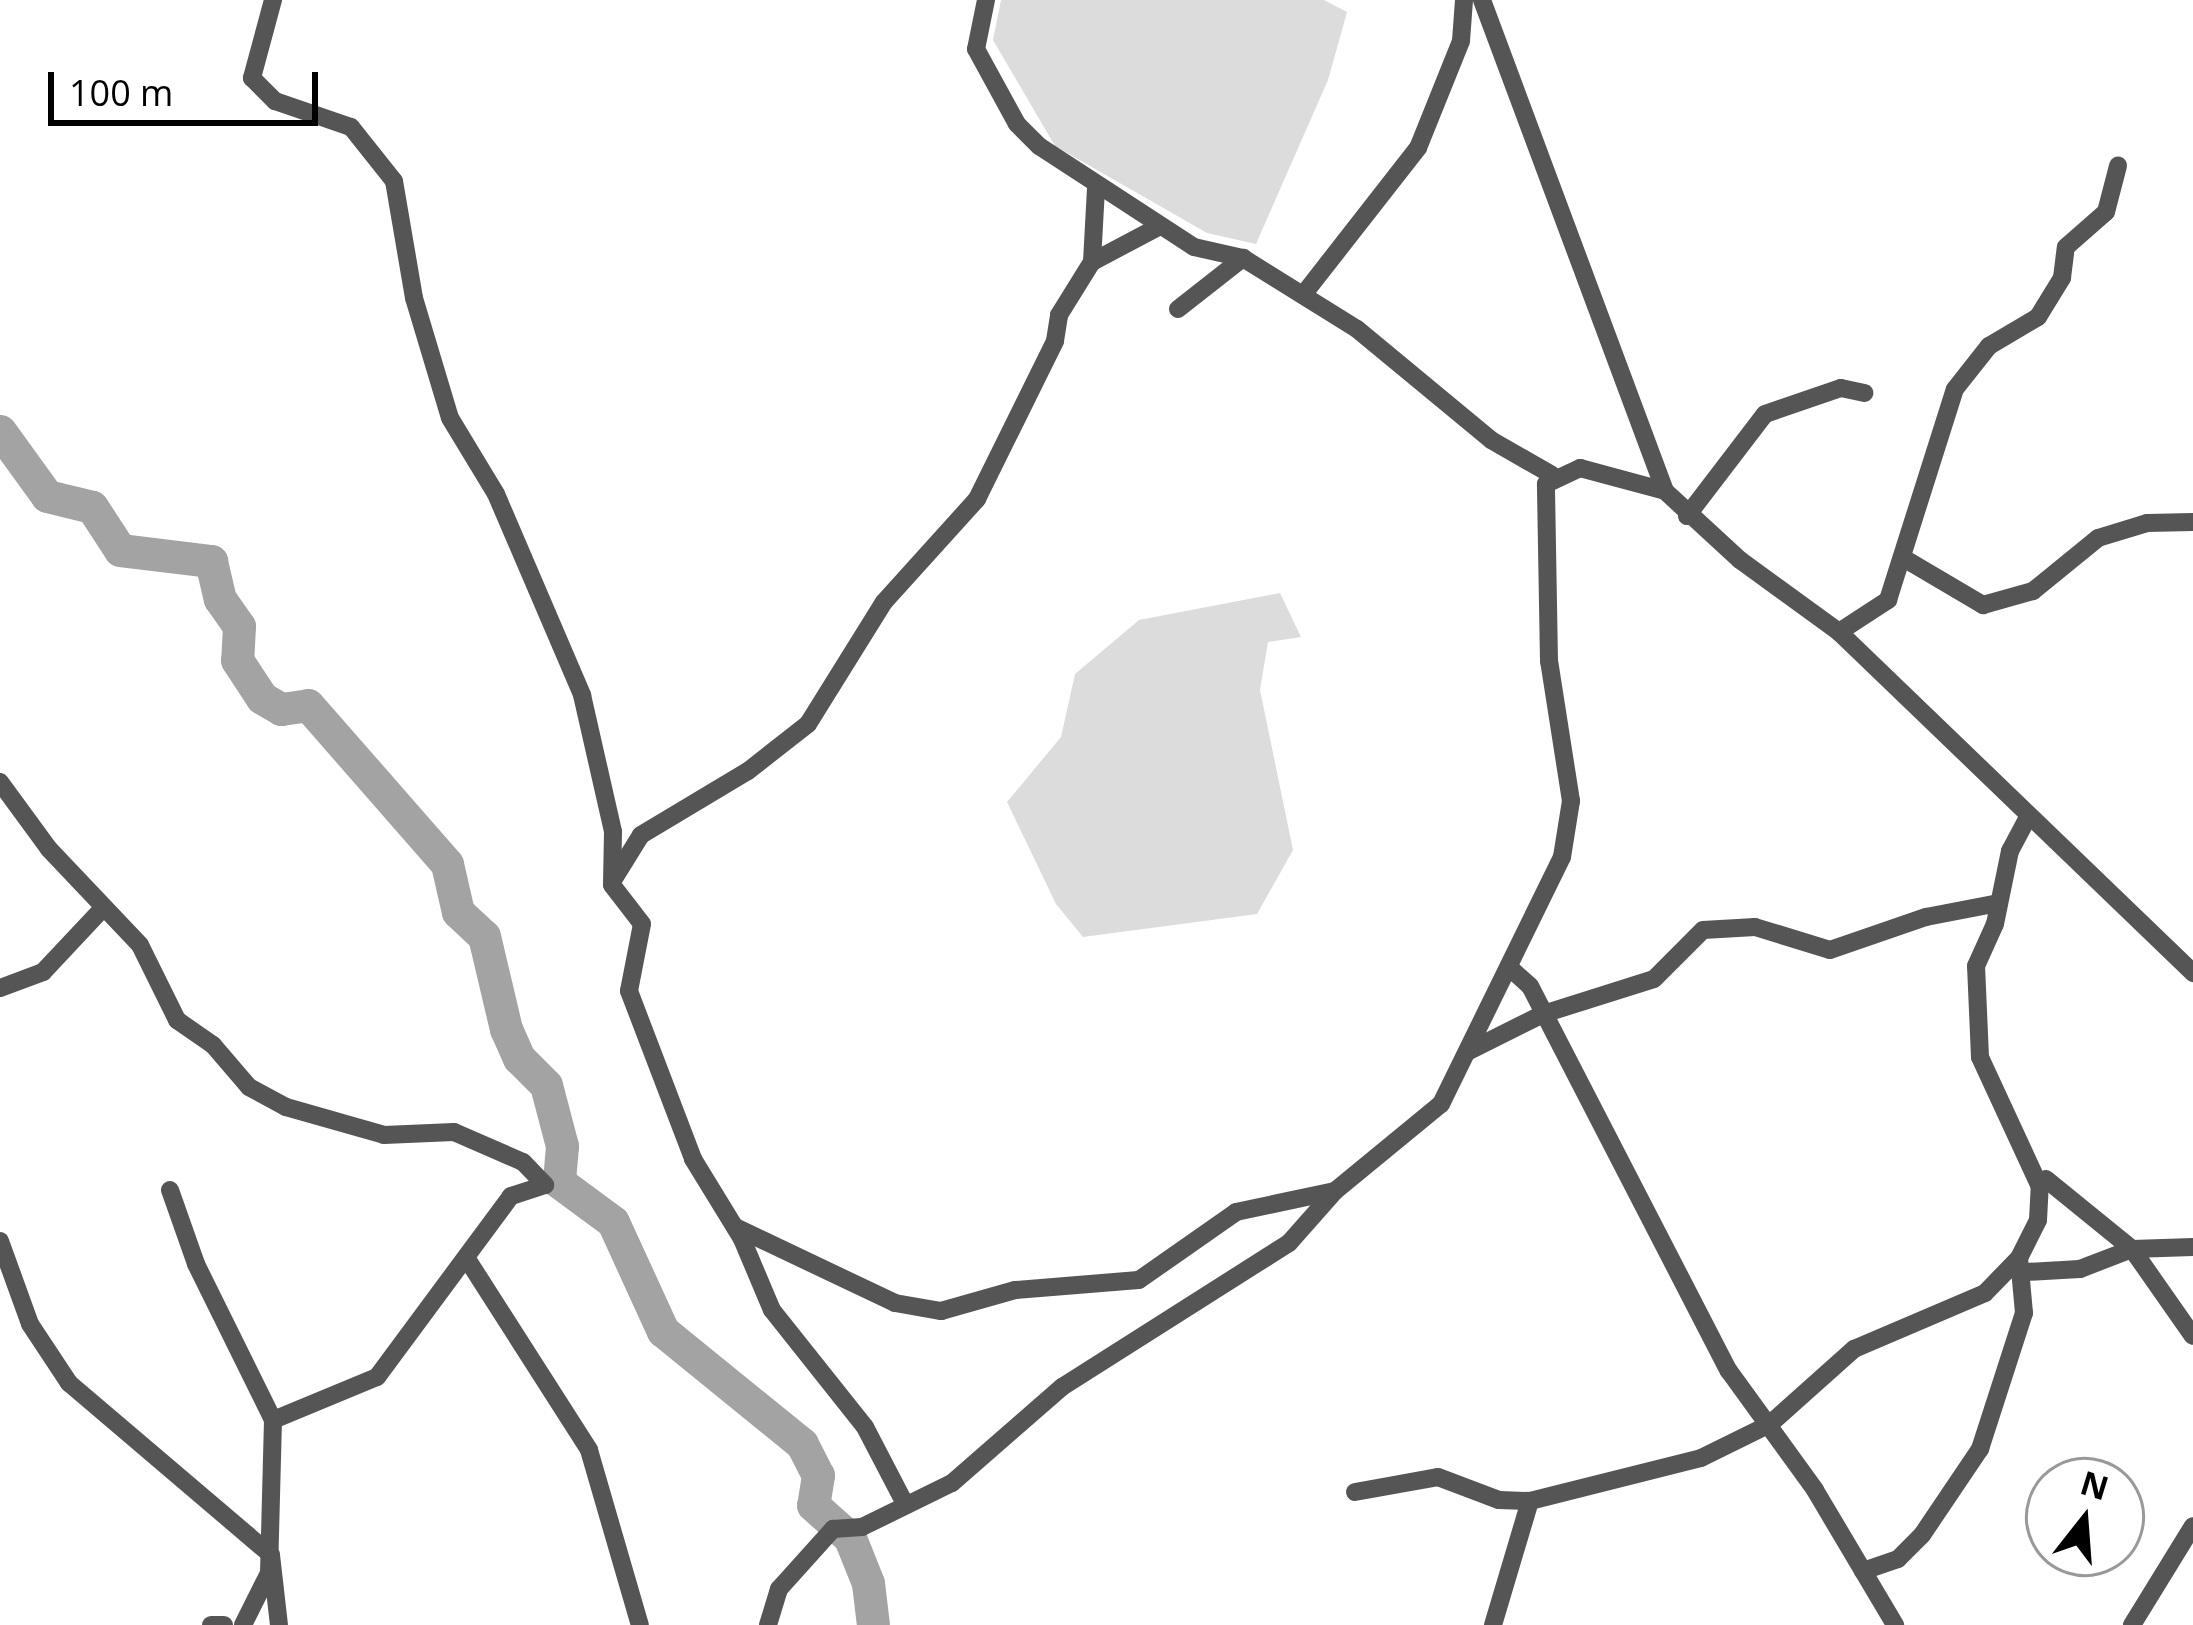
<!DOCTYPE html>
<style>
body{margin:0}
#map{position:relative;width:2193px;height:1625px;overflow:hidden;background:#fff;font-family:"Open Sans",sans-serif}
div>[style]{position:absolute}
.green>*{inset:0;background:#dcdcdc}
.river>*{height:33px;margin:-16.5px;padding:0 16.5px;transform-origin:16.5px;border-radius:16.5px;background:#a3a3a3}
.minor>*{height:18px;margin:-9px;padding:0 9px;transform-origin:9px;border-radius:9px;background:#555}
span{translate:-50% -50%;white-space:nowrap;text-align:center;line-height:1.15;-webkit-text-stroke:10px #fff;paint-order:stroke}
.north{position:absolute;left:2025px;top:1457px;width:120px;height:120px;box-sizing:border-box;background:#fff;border:3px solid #999;border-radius:50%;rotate:17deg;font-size:33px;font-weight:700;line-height:48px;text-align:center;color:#000}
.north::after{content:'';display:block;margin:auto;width:42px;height:54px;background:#000;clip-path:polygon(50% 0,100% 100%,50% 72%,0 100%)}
.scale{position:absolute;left:48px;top:72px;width:270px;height:54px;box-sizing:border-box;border:6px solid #000;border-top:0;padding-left:15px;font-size:36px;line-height:42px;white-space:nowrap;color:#000;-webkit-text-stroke:9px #fff;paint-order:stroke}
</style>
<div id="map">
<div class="green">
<i style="clip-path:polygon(1001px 0,1324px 0,1347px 12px,1328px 80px,1256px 244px,1207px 233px,1055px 146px,993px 40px)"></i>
<i style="clip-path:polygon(1280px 593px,1301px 637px,1268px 642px,1260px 690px,1293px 850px,1257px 914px,1083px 937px,1056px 904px,1007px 802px,1061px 737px,1075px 674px,1139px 620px)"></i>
</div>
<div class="river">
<i style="left:0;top:431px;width:80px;rotate:54.1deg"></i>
<i style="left:47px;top:496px;width:46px;rotate:13.7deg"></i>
<i style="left:92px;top:507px;width:51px;rotate:56.9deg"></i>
<i style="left:120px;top:550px;width:92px;rotate:6.9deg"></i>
<i style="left:211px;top:561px;width:39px;rotate:77deg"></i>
<i style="left:220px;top:599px;width:33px;rotate:55deg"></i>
<i style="left:239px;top:626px;width:34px;rotate:93deg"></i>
<i style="left:237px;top:660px;width:45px;rotate:56.7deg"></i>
<i style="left:262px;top:698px;width:22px;rotate:30deg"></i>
<i style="left:281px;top:709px;width:27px;rotate:-8deg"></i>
<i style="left:308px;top:705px;width:211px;rotate:48.8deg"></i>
<i style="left:447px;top:864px;width:49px;rotate:77.1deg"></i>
<i style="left:458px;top:912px;width:35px;rotate:43deg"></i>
<i style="left:484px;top:936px;width:96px;rotate:76.7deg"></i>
<i style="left:506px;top:1029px;width:32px;rotate:66deg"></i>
<i style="left:519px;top:1058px;width:38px;rotate:45deg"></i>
<i style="left:546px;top:1085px;width:63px;rotate:75.3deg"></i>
<i style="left:562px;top:1146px;width:36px;rotate:95deg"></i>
<i style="left:559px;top:1182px;width:67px;rotate:36.5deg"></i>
<i style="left:613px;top:1222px;width:120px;rotate:65.4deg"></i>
<i style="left:663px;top:1331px;width:179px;rotate:39.1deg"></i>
<i style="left:802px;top:1444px;width:35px;rotate:63deg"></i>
<i style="left:818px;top:1475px;width:30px;rotate:99deg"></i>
<i style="left:813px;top:1505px;width:50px;rotate:41.7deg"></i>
<i style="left:850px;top:1538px;width:48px;rotate:68.2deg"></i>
<i style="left:868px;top:1583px;width:42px;rotate:83.2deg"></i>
</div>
<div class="minor">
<i style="left:273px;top:0;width:81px;rotate:105.1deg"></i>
<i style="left:252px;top:78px;width:33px;rotate:45deg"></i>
<i style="left:275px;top:101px;width:80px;rotate:18.9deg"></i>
<i style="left:351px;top:127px;width:69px;rotate:51.5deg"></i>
<i style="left:394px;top:181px;width:119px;rotate:80.3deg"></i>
<i style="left:414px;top:298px;width:125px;rotate:73.3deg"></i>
<i style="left:450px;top:418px;width:89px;rotate:58.8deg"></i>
<i style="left:496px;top:494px;width:219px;rotate:66.8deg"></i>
<i style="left:582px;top:695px;width:140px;rotate:77.2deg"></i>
<i style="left:613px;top:832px;width:53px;rotate:91.1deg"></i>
<i style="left:612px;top:885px;width:49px;rotate:52.4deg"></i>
<i style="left:642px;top:924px;width:68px;rotate:101deg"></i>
<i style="left:629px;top:991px;width:180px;rotate:69.1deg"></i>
<i style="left:693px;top:1159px;width:94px;rotate:58.5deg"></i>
<i style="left:742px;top:1239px;width:77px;rotate:67.1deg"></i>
<i style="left:772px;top:1310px;width:149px;rotate:51.5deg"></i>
<i style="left:865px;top:1427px;width:87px;rotate:62.5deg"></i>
<i style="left:986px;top:0;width:50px;rotate:101.5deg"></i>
<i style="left:976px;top:49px;width:85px;rotate:61.3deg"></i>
<i style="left:1017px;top:124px;width:31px;rotate:45deg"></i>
<i style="left:1039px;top:146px;width:185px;rotate:33.1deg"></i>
<i style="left:1194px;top:247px;width:50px;rotate:12.7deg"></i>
<i style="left:1243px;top:258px;width:134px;rotate:31.9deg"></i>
<i style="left:1357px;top:329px;width:174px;rotate:39.6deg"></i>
<i style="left:1491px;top:440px;width:70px;rotate:29.8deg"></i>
<i style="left:1482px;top:0;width:524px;rotate:69.56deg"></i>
<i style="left:1665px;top:491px;width:102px;rotate:42.6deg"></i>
<i style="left:1740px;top:560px;width:122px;rotate:36deg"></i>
<i style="left:1839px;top:632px;width:492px;rotate:43.9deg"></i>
<i style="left:1092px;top:262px;width:73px;rotate:-86.9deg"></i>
<i style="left:1303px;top:295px;width:187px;rotate:-52deg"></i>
<i style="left:1418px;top:148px;width:115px;rotate:-68.1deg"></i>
<i style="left:1461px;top:41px;width:41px;rotate:-85.8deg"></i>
<i style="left:1178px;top:309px;width:83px;rotate:-38.1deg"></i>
<i style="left:1687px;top:516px;width:128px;rotate:-52.6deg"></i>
<i style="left:1765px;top:414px;width:80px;rotate:-18.9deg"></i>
<i style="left:1841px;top:388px;width:24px;rotate:12deg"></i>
<i style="left:1905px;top:559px;width:91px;rotate:30.5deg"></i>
<i style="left:1983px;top:605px;width:52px;rotate:-15.6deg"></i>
<i style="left:2033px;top:591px;width:84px;rotate:-39.2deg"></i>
<i style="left:2098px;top:538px;width:51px;rotate:-17deg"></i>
<i style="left:2147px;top:523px;width:46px;rotate:-1.2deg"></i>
<i style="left:1839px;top:632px;width:59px;rotate:-33.1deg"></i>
<i style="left:1888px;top:600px;width:221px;rotate:-72.4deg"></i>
<i style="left:1955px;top:389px;width:55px;rotate:-51.7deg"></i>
<i style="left:1989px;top:346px;width:57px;rotate:-30.6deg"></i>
<i style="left:2038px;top:317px;width:46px;rotate:-58.4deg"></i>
<i style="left:2062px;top:278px;width:31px;rotate:-83deg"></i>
<i style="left:2066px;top:247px;width:53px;rotate:-41.2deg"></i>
<i style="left:2106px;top:212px;width:48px;rotate:-75.4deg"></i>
<i style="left:0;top:782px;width:83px;rotate:53.8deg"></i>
<i style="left:49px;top:849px;width:132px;rotate:46.5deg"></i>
<i style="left:140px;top:945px;width:84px;rotate:63.7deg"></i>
<i style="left:177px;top:1020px;width:44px;rotate:34.8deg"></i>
<i style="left:213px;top:1045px;width:55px;rotate:49.4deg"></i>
<i style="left:249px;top:1087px;width:42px;rotate:28.4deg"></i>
<i style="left:286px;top:1107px;width:102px;rotate:15.9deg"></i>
<i style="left:384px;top:1135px;width:70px;rotate:-2.5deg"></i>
<i style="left:454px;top:1132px;width:75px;rotate:23.5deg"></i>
<i style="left:523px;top:1162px;width:32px;rotate:46deg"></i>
<i style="left:545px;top:1185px;width:36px;rotate:162deg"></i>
<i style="left:511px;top:1196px;width:225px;rotate:126.5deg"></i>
<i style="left:377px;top:1377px;width:113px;rotate:157.5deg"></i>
<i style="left:615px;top:877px;width:49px;rotate:-58.2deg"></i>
<i style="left:641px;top:835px;width:125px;rotate:-30.9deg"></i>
<i style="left:748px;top:771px;width:76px;rotate:-38.1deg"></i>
<i style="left:808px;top:724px;width:144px;rotate:-58.1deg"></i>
<i style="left:884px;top:602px;width:139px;rotate:-47.9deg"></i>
<i style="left:977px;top:499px;width:176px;rotate:-63.7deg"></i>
<i style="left:1055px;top:341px;width:26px;rotate:-81deg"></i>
<i style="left:1059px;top:315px;width:62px;rotate:-58.1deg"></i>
<i style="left:1092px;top:262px;width:77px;rotate:-27.9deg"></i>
<i style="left:1511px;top:969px;width:25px;rotate:42deg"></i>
<i style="left:1530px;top:986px;width:433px;rotate:62.7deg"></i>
<i style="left:1729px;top:1371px;width:147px;rotate:54.1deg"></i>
<i style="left:1815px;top:1490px;width:157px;rotate:59.3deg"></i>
<i style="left:0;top:988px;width:46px;rotate:-20.4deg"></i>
<i style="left:43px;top:972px;width:88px;rotate:-46.8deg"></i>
<i style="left:1469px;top:1051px;width:83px;rotate:-26.6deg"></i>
<i style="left:1543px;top:1014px;width:116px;rotate:-17.5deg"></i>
<i style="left:1654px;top:979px;width:69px;rotate:-45deg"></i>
<i style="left:1703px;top:930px;width:52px;rotate:-3.3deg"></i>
<i style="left:1755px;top:927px;width:78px;rotate:17deg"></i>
<i style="left:1830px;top:950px;width:102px;rotate:-19deg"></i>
<i style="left:1926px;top:917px;width:74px;rotate:-10.9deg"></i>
<i style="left:170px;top:1190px;width:78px;rotate:70.6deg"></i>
<i style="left:196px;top:1264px;width:174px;rotate:63.7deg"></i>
<i style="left:273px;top:1420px;width:153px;rotate:91.5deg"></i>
<i style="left:269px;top:1573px;width:58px;rotate:116.6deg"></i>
<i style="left:735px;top:1227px;width:177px;rotate:25.4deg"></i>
<i style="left:895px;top:1303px;width:47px;rotate:9.9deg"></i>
<i style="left:941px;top:1311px;width:77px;rotate:-15.8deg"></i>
<i style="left:1015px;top:1290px;width:124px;rotate:-4.6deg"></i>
<i style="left:1139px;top:1280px;width:118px;rotate:-35deg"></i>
<i style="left:1236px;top:1212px;width:101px;rotate:-12deg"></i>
<i style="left:1335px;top:1191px;width:137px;rotate:-39.4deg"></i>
<i style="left:1441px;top:1104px;width:275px;rotate:-63.9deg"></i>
<i style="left:1562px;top:857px;width:57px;rotate:-80.9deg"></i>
<i style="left:1571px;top:801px;width:142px;rotate:-98.9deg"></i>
<i style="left:1549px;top:661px;width:177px;rotate:-91deg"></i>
<i style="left:1546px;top:484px;width:38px;rotate:-25deg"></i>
<i style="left:1580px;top:468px;width:88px;rotate:15.1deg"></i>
<i style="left:0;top:1241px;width:88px;rotate:70.1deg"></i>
<i style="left:30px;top:1324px;width:71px;rotate:56.5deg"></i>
<i style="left:69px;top:1383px;width:265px;rotate:40.4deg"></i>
<i style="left:271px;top:1555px;width:70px;rotate:83.5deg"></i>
<i style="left:2193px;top:1247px;width:61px;rotate:178.1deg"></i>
<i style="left:2132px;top:1249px;width:106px;rotate:55deg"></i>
<i style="left:469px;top:1262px;width:223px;rotate:57.4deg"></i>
<i style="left:589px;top:1450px;width:182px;rotate:73.8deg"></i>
<i style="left:2026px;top:1272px;width:54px;rotate:-3.2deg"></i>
<i style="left:2080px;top:1269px;width:56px;rotate:-21deg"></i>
<i style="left:2132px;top:1249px;width:111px;rotate:-140.9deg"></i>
<i style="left:1355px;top:1492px;width:84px;rotate:-10.2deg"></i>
<i style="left:1438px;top:1477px;width:65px;rotate:20.7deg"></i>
<i style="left:1499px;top:1500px;width:31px;rotate:2deg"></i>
<i style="left:1530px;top:1501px;width:176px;rotate:-14.1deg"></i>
<i style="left:1701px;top:1458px;width:77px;rotate:-26.2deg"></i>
<i style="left:1770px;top:1424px;width:113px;rotate:-41.8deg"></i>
<i style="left:1854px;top:1349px;width:142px;rotate:-23.1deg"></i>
<i style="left:1985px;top:1293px;width:49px;rotate:-45.8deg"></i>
<i style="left:2019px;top:1258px;width:42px;rotate:-63.4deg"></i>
<i style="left:2038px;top:1220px;width:33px;rotate:-87deg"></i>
<i style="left:2040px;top:1187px;width:143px;rotate:-114.8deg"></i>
<i style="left:1980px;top:1057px;width:91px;rotate:-92.5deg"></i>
<i style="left:1976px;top:966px;width:46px;rotate:-65.7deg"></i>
<i style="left:1995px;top:924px;width:75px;rotate:-78.4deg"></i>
<i style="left:2010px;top:851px;width:40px;rotate:-62deg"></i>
<i style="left:1863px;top:1571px;width:37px;rotate:-19deg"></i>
<i style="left:1898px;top:1559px;width:34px;rotate:-45deg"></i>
<i style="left:1922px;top:1535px;width:104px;rotate:-56deg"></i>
<i style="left:1980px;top:1449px;width:143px;rotate:-72.1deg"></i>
<i style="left:2024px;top:1313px;width:55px;rotate:-95.2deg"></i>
<i style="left:211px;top:1625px;width:13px"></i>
<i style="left:768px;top:1625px;width:38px;rotate:-73deg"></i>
<i style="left:779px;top:1589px;width:81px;rotate:-48deg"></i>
<i style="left:833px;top:1529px;width:29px;rotate:-4deg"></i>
<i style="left:862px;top:1527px;width:100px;rotate:-26.1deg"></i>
<i style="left:952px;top:1483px;width:146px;rotate:-41.1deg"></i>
<i style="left:1062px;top:1387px;width:269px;rotate:-32.4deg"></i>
<i style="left:1289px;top:1243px;width:69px;rotate:-48.5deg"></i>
<i style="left:1493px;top:1625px;width:129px;rotate:-73.4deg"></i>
<i style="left:2132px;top:1625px;width:116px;rotate:-58.4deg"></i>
</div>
<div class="north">N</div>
<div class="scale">100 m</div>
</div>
